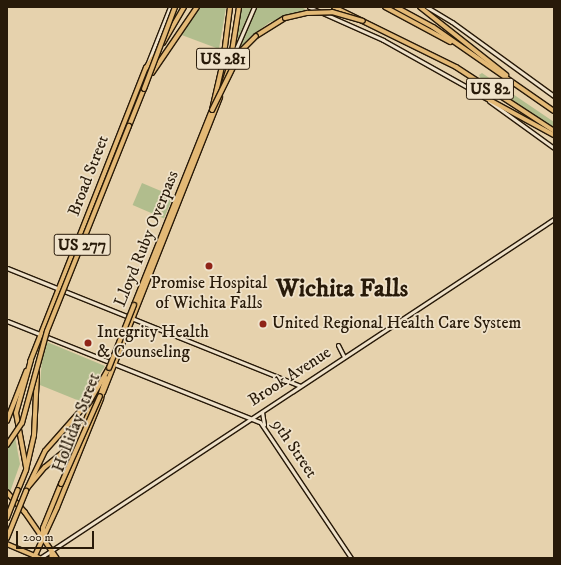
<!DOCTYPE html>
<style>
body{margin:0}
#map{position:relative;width:561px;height:565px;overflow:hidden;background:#e6d2ad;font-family:"IM FELL DW Pica",serif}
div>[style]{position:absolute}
.green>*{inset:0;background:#b1bd8d;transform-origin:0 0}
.roads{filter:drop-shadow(1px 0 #281a09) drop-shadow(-1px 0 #281a09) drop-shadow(0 1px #281a09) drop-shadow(0 -1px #281a09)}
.secondary>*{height:3px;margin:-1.5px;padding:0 1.5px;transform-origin:1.5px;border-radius:1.5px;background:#efe2ca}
.primary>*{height:3.5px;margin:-1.75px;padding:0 1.75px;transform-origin:1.75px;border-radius:1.75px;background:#e3b976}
.highway>*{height:4px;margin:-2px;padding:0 2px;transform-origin:2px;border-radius:2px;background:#e3b976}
.bridges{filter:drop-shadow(1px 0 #281a09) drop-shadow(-1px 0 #281a09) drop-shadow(0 1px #281a09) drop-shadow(0 -1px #281a09)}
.highway-bridge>*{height:4px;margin:-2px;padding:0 2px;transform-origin:2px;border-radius:2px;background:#e3b976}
.dots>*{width:11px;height:11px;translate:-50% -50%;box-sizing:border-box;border:2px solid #efe2ca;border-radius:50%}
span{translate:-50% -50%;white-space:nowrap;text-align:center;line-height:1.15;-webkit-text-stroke:3.5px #efe2ca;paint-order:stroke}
.shield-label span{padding:1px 3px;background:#efe2ca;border:1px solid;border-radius:3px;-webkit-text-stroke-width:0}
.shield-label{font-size:16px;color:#281a09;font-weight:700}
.street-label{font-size:17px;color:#281a09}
.poi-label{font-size:17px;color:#281a09}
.left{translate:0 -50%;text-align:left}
.town-label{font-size:25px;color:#281a09;font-weight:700}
.frame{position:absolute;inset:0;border:8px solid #281a09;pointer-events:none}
.scale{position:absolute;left:16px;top:531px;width:78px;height:18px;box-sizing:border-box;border:2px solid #281a09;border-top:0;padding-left:5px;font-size:12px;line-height:14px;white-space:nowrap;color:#281a09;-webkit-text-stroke:3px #efe2ca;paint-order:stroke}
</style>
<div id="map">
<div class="green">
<i style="clip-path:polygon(198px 7px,226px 7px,219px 49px,179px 34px)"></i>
<i style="clip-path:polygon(240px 7px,253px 7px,237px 44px)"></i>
<i style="clip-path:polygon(257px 7px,301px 7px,309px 11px,270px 22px,250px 37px,237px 51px)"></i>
<i style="clip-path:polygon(482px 73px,554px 122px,554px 129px,481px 79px,479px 75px)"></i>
<i style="left:142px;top:183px;width:34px;height:24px;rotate:23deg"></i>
<i style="clip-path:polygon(47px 342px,105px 366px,82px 402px,40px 385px,42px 359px)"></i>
<i style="clip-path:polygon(15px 437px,20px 464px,10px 492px,7px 489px,7px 447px)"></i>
</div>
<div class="roads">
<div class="secondary">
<i style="left:309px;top:7px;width:81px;rotate:24deg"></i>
<i style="left:383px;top:40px;width:117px;rotate:29.2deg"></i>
<i style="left:427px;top:7px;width:29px;rotate:31deg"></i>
<i style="left:452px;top:22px;width:126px;rotate:36deg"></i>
<i style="left:232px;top:58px;width:56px;rotate:-66.7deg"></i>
<i style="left:147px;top:65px;width:62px;rotate:-68.4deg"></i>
<i style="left:489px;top:101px;width:80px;rotate:35.9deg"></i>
<i style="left:7px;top:268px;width:316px;rotate:21.9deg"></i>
<i style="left:7px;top:321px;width:272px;rotate:21.8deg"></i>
<i style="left:260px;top:422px;width:164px;rotate:56.2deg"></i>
<i style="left:338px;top:345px;width:13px;rotate:63deg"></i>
<i style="left:262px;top:412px;width:13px;rotate:81deg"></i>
<i style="left:40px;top:558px;width:616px;rotate:-33.41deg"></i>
</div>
<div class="primary">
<i style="left:224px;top:84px;width:21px;rotate:-73deg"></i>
<i style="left:30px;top:362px;width:316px;rotate:-68.5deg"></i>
<i style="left:103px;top:393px;width:318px;rotate:-68.4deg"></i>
<i style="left:7px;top:421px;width:53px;rotate:-68.8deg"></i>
<i style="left:7px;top:492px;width:27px;rotate:48deg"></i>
<i style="left:25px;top:512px;width:56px;rotate:55.2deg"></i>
<i style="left:7px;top:544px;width:36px;rotate:23deg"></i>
<i style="left:52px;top:550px;width:8px;rotate:90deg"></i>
<i style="left:34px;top:558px;width:55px;rotate:-65.3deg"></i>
<i style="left:57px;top:508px;width:118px;rotate:-68deg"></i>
</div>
<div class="highway">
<i style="left:334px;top:7px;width:136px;rotate:26.2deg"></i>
<i style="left:456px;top:67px;width:117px;rotate:33.1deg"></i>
<i style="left:385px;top:7px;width:74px;rotate:28.3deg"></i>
<i style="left:396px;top:7px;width:42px;rotate:28.4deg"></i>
<i style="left:433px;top:27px;width:147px;rotate:34.8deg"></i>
<i style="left:420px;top:7px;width:110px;rotate:38.3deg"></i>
<i style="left:256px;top:36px;width:34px;rotate:-32deg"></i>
<i style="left:163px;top:43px;width:42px;rotate:-59.7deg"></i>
<i style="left:230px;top:64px;width:58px;rotate:-81deg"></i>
<i style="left:146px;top:68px;width:19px;rotate:-55deg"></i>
<i style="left:152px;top:73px;width:80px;rotate:-55.7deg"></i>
<i style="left:484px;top:97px;width:80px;rotate:28.5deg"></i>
<i style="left:129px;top:126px;width:43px;rotate:-68.2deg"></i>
<i style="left:134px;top:305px;width:210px;rotate:-68.2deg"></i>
<i style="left:212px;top:110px;width:49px;rotate:-77.1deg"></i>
<i style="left:223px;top:62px;width:55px;rotate:-82.7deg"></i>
<i style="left:100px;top:396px;width:19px;rotate:-72deg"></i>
<i style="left:26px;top:467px;width:55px;rotate:-100.5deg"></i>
<i style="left:16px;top:413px;width:55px;rotate:-74.2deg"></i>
<i style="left:28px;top:487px;width:26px;rotate:-50deg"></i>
<i style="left:45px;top:467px;width:41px;rotate:-39.1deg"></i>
<i style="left:77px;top:441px;width:34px;rotate:-67deg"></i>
<i style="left:90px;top:410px;width:19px;rotate:-51deg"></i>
<i style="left:18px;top:490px;width:22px;rotate:-68deg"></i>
<i style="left:26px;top:470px;width:36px;rotate:-77deg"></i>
<i style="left:34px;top:435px;width:62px;rotate:-87.2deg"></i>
<i style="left:26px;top:491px;width:44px;rotate:-64.6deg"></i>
<i style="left:45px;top:451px;width:69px;rotate:-48.5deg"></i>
<i style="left:91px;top:399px;width:36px;rotate:-60deg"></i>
<i style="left:43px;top:538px;width:10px;rotate:-90deg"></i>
<i style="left:43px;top:528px;width:48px;rotate:-67.8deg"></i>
</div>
</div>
<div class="bridges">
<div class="highway-bridge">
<i style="left:285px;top:18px;width:23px;rotate:-13deg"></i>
<i style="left:307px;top:13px;width:25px;rotate:-2deg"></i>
<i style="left:332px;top:12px;width:32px;rotate:16deg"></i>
<i style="left:144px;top:89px;width:88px;rotate:-69.3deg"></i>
<i style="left:212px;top:110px;width:66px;rotate:-63.8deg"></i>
<i style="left:241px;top:51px;width:21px;rotate:-45deg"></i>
<i style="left:109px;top:368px;width:68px;rotate:-68.4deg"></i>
<i style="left:7px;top:445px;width:27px;rotate:-56deg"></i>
<i style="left:22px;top:423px;width:95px;rotate:-74.8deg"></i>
<i style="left:47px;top:331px;width:221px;rotate:-68.2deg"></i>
<i style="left:61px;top:484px;width:96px;rotate:-66.1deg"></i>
<i style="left:7px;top:518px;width:30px;rotate:-69deg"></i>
<i style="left:7px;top:538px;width:51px;rotate:-68deg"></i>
</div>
</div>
<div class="dots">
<i style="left:209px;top:266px;background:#8f2418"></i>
<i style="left:263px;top:324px;background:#8f2418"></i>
<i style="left:88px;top:343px;background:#8f2418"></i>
</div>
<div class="shield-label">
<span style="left:223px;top:59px">US 281</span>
<span style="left:490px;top:89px">US 82</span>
<span style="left:82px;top:245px">US 277</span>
</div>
<div class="street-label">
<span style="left:89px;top:176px;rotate:-69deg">Broad Street</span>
<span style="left:147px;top:239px;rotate:-68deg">Lloyd Ruby Overpass</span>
<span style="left:290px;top:377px;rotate:-33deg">Brook Avenue</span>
<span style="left:77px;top:423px;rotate:-69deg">Holliday Street</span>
<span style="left:294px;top:449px;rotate:56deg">9th Street</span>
</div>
<div class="poi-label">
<span style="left:209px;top:294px">Promise Hospital<br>of Wichita Falls</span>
<span class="left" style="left:272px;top:324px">United Regional Health Care System</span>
<span class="left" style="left:97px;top:343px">Integrity Health<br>&amp; Counseling</span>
</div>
<div class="town-label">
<span style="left:342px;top:289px">Wichita Falls</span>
</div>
<div class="frame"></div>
<div class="scale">200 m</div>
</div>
